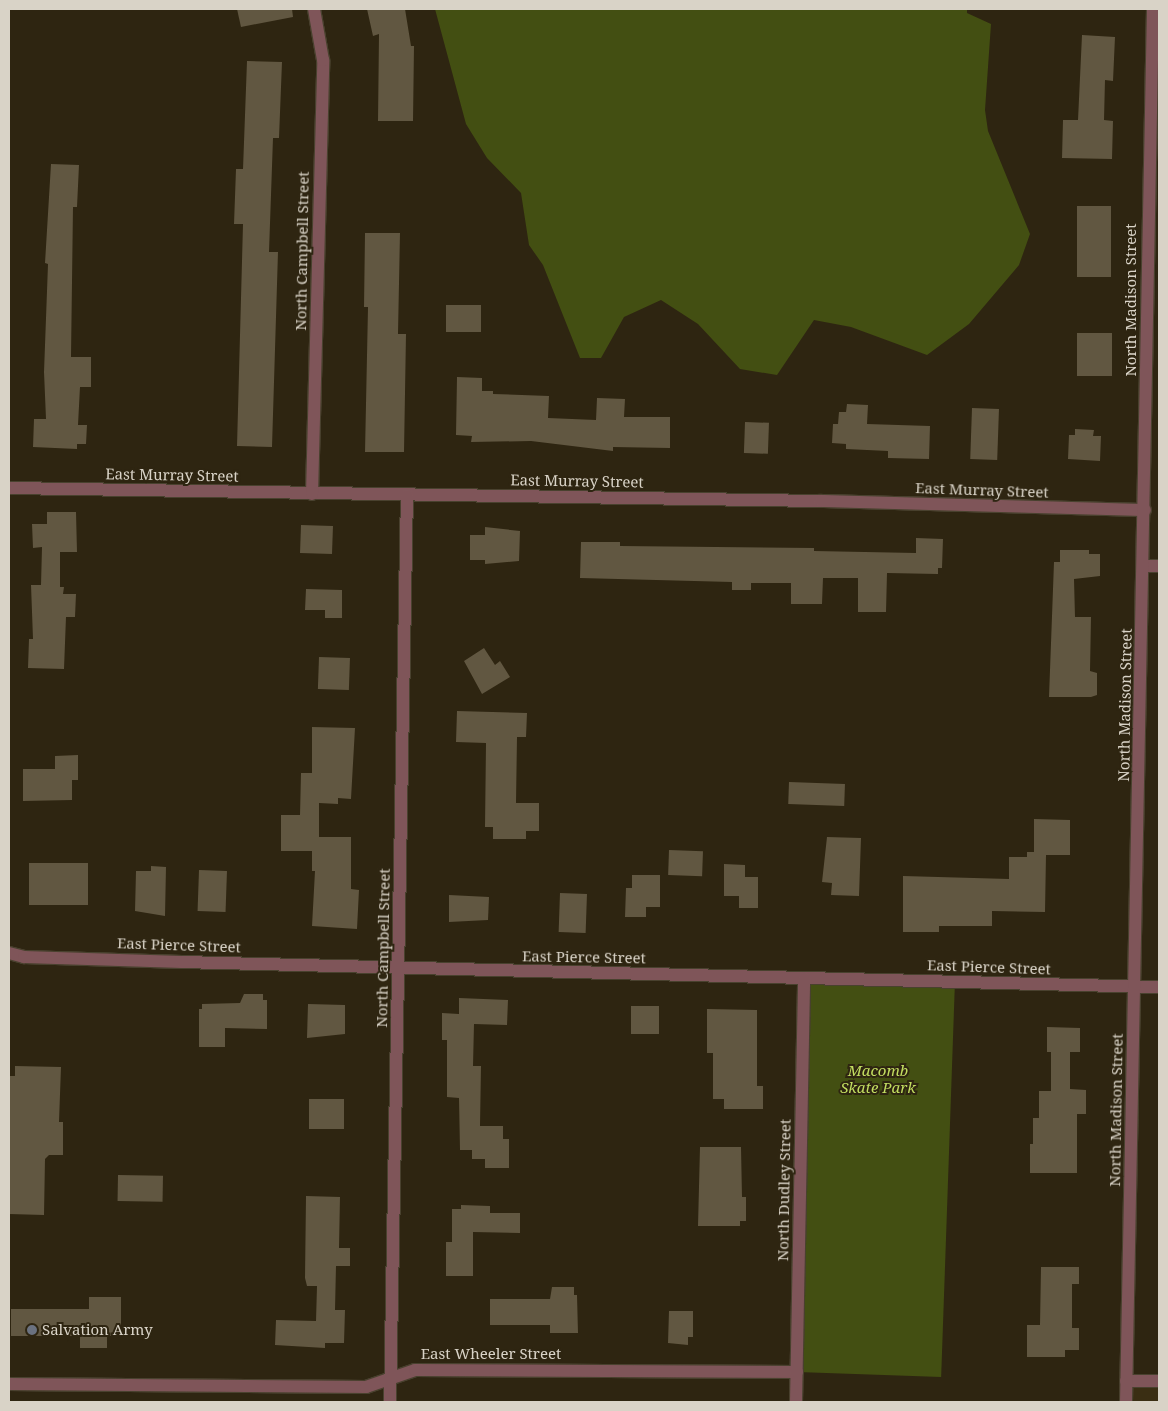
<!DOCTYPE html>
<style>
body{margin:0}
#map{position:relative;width:1168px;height:1411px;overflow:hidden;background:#2e2511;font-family:"Noto Serif",serif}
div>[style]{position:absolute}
.built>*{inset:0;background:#3a2e13;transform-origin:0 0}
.green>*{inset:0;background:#434f12;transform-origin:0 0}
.building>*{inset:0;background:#615741;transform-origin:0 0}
.roads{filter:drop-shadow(1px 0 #49412e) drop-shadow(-1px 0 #49412e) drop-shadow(0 1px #49412e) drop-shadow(0 -1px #49412e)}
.minor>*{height:12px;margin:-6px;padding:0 6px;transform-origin:6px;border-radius:6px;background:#7f5559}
.dots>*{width:14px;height:14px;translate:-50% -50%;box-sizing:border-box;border:2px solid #2e2511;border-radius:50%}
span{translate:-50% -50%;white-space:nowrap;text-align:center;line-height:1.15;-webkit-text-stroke:4px #2e2511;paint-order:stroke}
.street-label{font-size:15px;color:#d9d3c7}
.park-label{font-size:15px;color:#c2dd60;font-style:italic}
.poi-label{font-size:15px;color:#d9d3c7}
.left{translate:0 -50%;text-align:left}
.frame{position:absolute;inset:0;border:10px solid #d9d3c7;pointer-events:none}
</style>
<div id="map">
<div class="built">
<i style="left:1126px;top:1381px;width:33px;height:21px"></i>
</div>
<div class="green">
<i style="clip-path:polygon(435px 9px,967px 9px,967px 13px,991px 24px,985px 110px,988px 131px,1030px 234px,1019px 265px,969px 324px,927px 355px,851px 327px,814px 320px,777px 375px,740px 369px,698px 324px,661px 300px,624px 317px,601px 358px,580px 358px,543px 265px,529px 245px,521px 193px,487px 158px,466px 124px)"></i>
<i style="left:804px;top:978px;width:151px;height:394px;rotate:2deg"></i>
</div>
<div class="building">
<i style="clip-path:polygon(237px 9px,292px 9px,293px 17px,241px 27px)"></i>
<i style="clip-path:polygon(367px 9px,405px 9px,411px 46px,414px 46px,413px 121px,378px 121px,379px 34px,373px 36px)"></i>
<i style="clip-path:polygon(1082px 35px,1115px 37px,1113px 81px,1105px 80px,1104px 120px,1113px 121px,1112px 159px,1062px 158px,1063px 120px,1078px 120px)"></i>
<i style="clip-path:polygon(247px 61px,282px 62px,279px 138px,273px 138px,269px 252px,278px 252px,272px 447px,237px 446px,243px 224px,234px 224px,236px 169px,243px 169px)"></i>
<i style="clip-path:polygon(51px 164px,79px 165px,77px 207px,73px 207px,71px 357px,91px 357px,91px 387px,80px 387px,78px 425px,87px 425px,86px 444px,77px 444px,77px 449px,33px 447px,34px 419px,46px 419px,44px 372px,48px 264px,45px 263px)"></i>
<i style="left:1077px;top:206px;width:34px;height:71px"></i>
<i style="clip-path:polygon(365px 233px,400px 233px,398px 334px,406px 334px,404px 452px,365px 452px,368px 307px,364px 307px)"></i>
<i style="left:446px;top:305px;width:35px;height:27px"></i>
<i style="left:1077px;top:333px;width:35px;height:43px"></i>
<i style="clip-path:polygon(457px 377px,482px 378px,482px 391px,493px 391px,493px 394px,549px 396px,548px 418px,596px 420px,597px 398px,625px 399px,624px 417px,670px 417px,670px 448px,613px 447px,613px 451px,531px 441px,471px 442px,472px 436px,456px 435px)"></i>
<i style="clip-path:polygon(847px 404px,868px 405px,867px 424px,930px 426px,929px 459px,888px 458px,888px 451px,846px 449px,846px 444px,832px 443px,833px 424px,838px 424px,839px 412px,846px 412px)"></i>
<i style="left:972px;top:408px;width:27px;height:51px;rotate:2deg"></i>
<i style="left:745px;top:422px;width:24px;height:31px;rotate:2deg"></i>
<i style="clip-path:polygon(1075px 429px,1094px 430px,1093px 436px,1101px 436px,1100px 461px,1068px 459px,1069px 435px,1075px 435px)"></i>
<i style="clip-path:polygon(47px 512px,76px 512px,77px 552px,60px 552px,60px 587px,64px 587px,63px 594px,76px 594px,75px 617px,66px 617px,64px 669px,28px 668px,29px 639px,33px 639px,31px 585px,41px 585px,42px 547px,33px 548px,32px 524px,47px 524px)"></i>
<i style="left:301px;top:525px;width:32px;height:28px;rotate:2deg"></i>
<i style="clip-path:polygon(485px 527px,520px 531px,519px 561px,485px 564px,485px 560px,470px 560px,470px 535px,485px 535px)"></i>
<i style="clip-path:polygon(916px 538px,943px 539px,942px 568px,938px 568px,938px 574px,887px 573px,886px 612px,858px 612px,858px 578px,823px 578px,822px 604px,791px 604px,791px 583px,751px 583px,751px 590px,732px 590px,732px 582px,580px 578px,581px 542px,620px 542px,620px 546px,814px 548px,814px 551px,916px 553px)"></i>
<i style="clip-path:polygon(1060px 550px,1089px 550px,1089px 554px,1100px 554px,1100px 576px,1074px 579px,1075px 617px,1091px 617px,1090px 671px,1097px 673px,1097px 695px,1091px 697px,1049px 697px,1054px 562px,1060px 562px)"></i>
<i style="clip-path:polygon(306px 589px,342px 590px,342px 618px,325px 618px,325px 610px,305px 610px)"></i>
<i style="clip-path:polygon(484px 648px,495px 665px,500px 661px,510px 677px,482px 694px,464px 661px)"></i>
<i style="left:319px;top:657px;width:31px;height:32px;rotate:2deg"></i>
<i style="clip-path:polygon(457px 711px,527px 713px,526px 737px,517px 737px,516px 803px,539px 803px,539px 831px,526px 831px,526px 839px,493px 839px,493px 827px,485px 827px,486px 743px,456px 742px)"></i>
<i style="clip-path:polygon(312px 727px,355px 728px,351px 799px,338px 798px,338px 804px,319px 803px,319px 837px,351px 837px,351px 889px,359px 890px,357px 929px,312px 926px,315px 871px,312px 871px,312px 851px,281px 851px,281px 815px,300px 815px,301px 773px,312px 773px)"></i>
<i style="clip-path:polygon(78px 755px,78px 780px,72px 780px,72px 800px,23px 801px,23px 769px,55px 769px,55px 756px)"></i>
<i style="left:789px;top:782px;width:56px;height:22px;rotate:2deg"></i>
<i style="clip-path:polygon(1034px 819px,1070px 820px,1070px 855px,1046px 855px,1045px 912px,992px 911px,992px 926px,939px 926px,939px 932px,903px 932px,903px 876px,1009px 879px,1009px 857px,1027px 857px,1027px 852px,1034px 852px)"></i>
<i style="clip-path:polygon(827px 837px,861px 838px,859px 896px,831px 895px,832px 883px,822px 882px)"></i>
<i style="left:669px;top:850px;width:34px;height:25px;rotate:2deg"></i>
<i style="left:88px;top:863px;width:42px;height:59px;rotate:90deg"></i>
<i style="clip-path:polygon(724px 864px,745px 865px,745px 877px,758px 877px,758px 908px,739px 908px,739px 896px,724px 896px)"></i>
<i style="clip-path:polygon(151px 866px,166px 867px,165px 916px,135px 911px,136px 871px,151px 871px)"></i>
<i style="left:199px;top:870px;width:28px;height:41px;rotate:2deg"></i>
<i style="clip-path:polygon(632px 875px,660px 875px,660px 907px,646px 907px,646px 917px,625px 917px,626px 888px,632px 888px)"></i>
<i style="left:560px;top:893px;width:27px;height:39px;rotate:2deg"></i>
<i style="clip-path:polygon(449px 895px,489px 897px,488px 920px,449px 922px)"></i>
<i style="clip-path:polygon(244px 994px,263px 994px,263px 1000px,267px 1000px,267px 1029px,225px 1028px,225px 1047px,199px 1047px,199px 1009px,202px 1009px,202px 1004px,240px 1003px)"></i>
<i style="clip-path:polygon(459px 998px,508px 1000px,507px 1025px,474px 1024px,473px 1066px,481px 1066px,480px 1126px,503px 1126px,503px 1139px,509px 1139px,509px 1168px,485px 1168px,485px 1159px,472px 1159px,472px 1150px,460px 1150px,459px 1098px,447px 1097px,447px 1040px,442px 1040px,442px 1013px,459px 1014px)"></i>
<i style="clip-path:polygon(308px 1004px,345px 1005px,345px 1034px,307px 1038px)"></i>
<i style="left:631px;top:1006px;width:28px;height:28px"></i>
<i style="clip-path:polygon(707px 1009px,757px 1010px,757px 1086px,763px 1086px,763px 1109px,724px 1109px,724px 1099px,713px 1099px,713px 1053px,707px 1053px)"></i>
<i style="clip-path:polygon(1047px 1027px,1080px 1028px,1080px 1052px,1070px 1052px,1070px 1089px,1086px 1090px,1086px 1114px,1077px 1114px,1077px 1173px,1030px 1173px,1030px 1144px,1033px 1144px,1033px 1118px,1039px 1118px,1039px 1091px,1051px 1091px,1051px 1052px,1047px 1052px)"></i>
<i style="clip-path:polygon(15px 1066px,61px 1067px,59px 1122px,63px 1122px,63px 1155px,49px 1155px,45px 1159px,44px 1215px,9px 1214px,10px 1076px,15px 1076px)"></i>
<i style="left:309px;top:1099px;width:35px;height:30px"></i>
<i style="clip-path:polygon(700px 1147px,741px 1147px,742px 1197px,746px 1197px,746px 1221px,740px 1221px,740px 1226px,698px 1226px)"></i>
<i style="left:118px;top:1175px;width:45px;height:26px;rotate:1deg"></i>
<i style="clip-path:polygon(306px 1196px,340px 1197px,339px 1248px,350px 1248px,350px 1266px,336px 1266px,335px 1310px,345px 1310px,344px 1343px,325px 1343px,325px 1348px,275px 1345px,276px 1320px,316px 1321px,317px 1286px,307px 1286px,305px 1278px)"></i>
<i style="clip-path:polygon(461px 1205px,490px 1206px,490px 1213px,520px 1213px,520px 1233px,473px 1232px,473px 1276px,446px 1276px,446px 1242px,452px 1242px,452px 1209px,461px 1209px)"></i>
<i style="clip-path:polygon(1041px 1267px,1079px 1267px,1079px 1284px,1072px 1284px,1072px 1328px,1079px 1328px,1079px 1350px,1065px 1350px,1065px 1357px,1027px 1357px,1027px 1325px,1040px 1325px)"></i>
<i style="clip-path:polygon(552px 1287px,574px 1287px,574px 1295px,577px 1295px,578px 1333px,550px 1333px,550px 1325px,490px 1325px,490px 1299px,550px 1299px)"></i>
<i style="clip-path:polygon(89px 1297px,121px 1297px,121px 1336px,107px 1336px,107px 1348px,80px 1348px,80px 1336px,11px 1336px,11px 1309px,89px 1309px)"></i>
<i style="clip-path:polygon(669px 1311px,693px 1311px,693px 1337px,688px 1337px,688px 1345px,668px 1343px)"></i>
</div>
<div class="roads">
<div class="minor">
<i style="left:9px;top:488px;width:812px;rotate:0.92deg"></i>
<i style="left:821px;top:501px;width:324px;rotate:1.6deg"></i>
<i style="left:312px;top:494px;width:434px;rotate:-88.5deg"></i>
<i style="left:323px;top:60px;width:52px;rotate:-100deg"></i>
<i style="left:1144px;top:566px;width:15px"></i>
<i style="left:9px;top:953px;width:16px;rotate:15deg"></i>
<i style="left:24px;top:957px;width:158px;rotate:1.8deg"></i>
<i style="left:182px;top:962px;width:977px;rotate:1.47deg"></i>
<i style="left:1126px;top:1381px;width:33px"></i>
<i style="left:9px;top:1384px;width:357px;rotate:0.5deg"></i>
<i style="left:366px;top:1387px;width:52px;rotate:-19.1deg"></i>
<i style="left:415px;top:1370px;width:382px;rotate:0.3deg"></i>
<i style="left:390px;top:1402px;width:907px;rotate:-88.93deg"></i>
<i style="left:796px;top:1402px;width:424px;rotate:-88.9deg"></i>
<i style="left:1126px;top:1402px;width:1393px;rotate:-88.89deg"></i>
</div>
</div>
<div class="dots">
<i style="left:32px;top:1330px;background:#6b7280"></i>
</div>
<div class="street-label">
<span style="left:302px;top:251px;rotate:-89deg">North Campbell Street</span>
<span style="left:1131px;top:300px;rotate:-90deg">North Madison Street</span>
<span style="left:172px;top:475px;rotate:1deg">East Murray Street</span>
<span style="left:577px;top:481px;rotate:1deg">East Murray Street</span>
<span style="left:982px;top:490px;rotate:2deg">East Murray Street</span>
<span style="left:1125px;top:705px;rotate:-89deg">North Madison Street</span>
<span style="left:179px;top:945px;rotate:2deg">East Pierce Street</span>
<span style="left:383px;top:948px;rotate:-89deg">North Campbell Street</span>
<span style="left:584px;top:957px;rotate:1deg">East Pierce Street</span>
<span style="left:989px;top:967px;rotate:2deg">East Pierce Street</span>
<span style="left:1116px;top:1110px;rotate:-89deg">North Madison Street</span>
<span style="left:784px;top:1190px;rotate:-89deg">North Dudley Street</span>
<span style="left:491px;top:1354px">East Wheeler Street</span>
</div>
<div class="park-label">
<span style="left:878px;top:1079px">Macomb<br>Skate Park</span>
</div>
<div class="poi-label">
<span class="left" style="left:42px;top:1330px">Salvation Army</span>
</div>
<div class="frame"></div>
</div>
